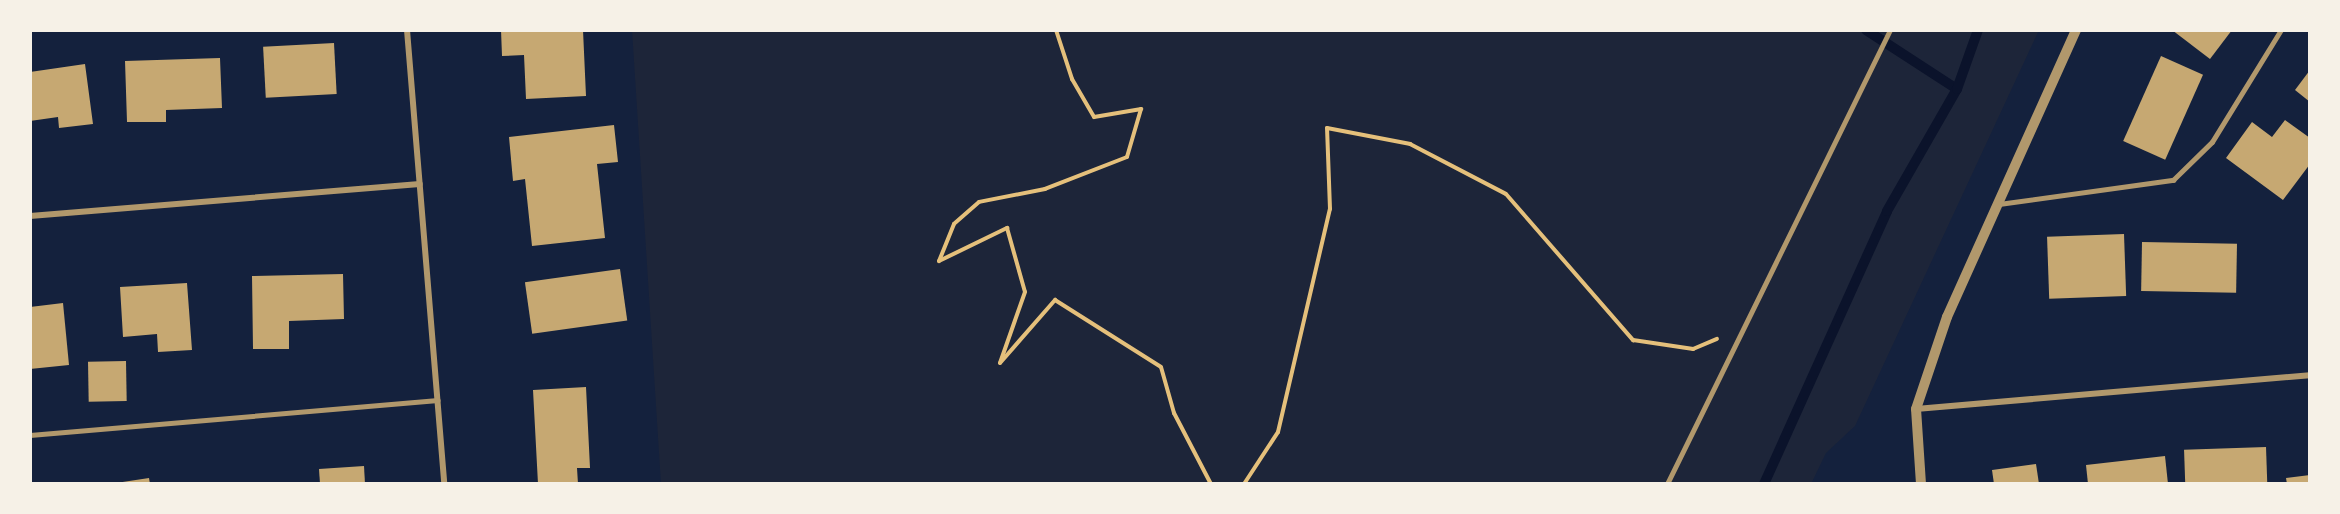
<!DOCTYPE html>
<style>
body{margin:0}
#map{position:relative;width:2340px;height:514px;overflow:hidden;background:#14213d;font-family:Barlow,sans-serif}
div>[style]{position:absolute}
.green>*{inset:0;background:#1d2539}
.stream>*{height:10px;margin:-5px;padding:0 5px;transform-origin:5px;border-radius:5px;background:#0b132b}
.building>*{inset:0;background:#c6a872;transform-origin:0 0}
.path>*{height:4px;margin:-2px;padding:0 2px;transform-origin:2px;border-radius:2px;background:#e5c07b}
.service>*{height:4.5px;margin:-2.25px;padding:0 2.25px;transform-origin:2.25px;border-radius:2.25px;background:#b1986c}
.minor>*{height:6px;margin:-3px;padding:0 3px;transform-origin:3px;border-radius:3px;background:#b1986c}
.tertiary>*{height:10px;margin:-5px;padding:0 5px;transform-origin:5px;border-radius:5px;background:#b1986c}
span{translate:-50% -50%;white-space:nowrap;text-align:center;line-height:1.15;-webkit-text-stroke:5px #f6f1e7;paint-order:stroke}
.frame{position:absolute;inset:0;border:32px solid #f6f1e7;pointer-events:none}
</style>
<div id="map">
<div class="green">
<i style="clip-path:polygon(632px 30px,2039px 30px,1855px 426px,1826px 453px,1811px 484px,661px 484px)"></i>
</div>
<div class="stream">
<i style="left:1866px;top:30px;width:108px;rotate:33deg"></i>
<i style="left:1764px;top:484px;width:299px;rotate:-65.7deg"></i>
<i style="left:1887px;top:211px;width:141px;rotate:-60.2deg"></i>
<i style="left:1957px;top:89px;width:63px;rotate:-70.4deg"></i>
</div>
<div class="building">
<i style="clip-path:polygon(501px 30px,583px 30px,586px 96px,526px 99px,524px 55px,502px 56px)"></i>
<i style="clip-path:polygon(2172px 30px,2232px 30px,2210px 59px)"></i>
<i style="left:334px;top:43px;width:51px;height:71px;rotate:87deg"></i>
<i style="left:2161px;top:56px;width:46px;height:93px;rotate:24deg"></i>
<i style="clip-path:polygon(220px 58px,222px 108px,166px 110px,166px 122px,127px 122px,125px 61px)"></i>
<i style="clip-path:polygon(85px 64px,93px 124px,59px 128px,58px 117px,30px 121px,30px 72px)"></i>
<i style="clip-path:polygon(2310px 70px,2310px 102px,2295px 90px)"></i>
<i style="clip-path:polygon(2285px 120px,2310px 138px,2310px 164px,2283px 200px,2226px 158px,2252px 122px,2272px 137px)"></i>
<i style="clip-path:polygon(614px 125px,618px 162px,597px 164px,605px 238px,532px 246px,525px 179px,513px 181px,509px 137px)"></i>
<i style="left:2124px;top:234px;width:62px;height:77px;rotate:88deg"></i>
<i style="left:2142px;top:242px;width:95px;height:49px;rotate:1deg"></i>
<i style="left:620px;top:269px;width:52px;height:96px;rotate:82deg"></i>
<i style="clip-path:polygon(343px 274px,344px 319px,289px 321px,289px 349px,253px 349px,252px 276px)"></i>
<i style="clip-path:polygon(187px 283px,192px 350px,158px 352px,157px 334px,123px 337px,120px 287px)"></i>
<i style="clip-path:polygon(63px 303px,69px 365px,30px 369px,30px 307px)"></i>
<i style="left:126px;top:361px;width:40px;height:38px;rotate:89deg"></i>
<i style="clip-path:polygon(586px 387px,590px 468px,577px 468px,578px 484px,538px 484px,533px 390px)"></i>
<i style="left:2266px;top:447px;width:37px;height:82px;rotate:88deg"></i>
<i style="clip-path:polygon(2165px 456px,2168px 484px,2088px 484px,2086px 465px)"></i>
<i style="clip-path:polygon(2036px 464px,2039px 484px,1994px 484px,1992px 470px)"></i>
<i style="clip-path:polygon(364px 466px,365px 484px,320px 484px,319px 469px)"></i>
<i style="clip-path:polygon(2310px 475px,2310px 484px,2287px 484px,2286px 478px)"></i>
<i style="clip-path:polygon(149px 478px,150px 484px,116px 484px,116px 483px)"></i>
</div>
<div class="path">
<i style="left:1056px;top:30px;width:52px;rotate:71.9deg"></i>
<i style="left:1072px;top:79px;width:44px;rotate:59.9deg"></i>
<i style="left:1094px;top:117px;width:48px;rotate:-9.7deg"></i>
<i style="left:1141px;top:109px;width:50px;rotate:106.3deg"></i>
<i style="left:1127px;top:157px;width:88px;rotate:158.7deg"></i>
<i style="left:1045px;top:189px;width:67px;rotate:168.9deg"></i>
<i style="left:979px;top:202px;width:33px;rotate:139deg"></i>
<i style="left:954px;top:224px;width:40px;rotate:112deg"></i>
<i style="left:939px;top:261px;width:76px;rotate:-25.9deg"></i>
<i style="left:1007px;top:228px;width:66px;rotate:74.3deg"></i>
<i style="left:1025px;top:292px;width:75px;rotate:109.4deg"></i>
<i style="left:1000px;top:363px;width:84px;rotate:-48.9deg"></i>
<i style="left:1055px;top:300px;width:125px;rotate:32.3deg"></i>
<i style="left:1161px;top:367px;width:48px;rotate:74.2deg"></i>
<i style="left:1174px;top:413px;width:80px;rotate:62.5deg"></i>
<i style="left:1244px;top:484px;width:62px;rotate:-56.8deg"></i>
<i style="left:1278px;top:432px;width:229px;rotate:-76.9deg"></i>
<i style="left:1330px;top:209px;width:81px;rotate:-92.1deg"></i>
<i style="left:1327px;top:128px;width:85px;rotate:10.9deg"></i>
<i style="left:1410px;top:144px;width:108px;rotate:27.5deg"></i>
<i style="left:1506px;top:194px;width:194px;rotate:49deg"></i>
<i style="left:1633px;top:340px;width:61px;rotate:8.5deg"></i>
<i style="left:1693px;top:349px;width:26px;rotate:-23deg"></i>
</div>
<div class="service">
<i style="left:1999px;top:204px;width:176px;rotate:-7.9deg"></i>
<i style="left:2173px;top:180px;width:54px;rotate:-44.3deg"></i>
<i style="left:2212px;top:142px;width:132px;rotate:-58.4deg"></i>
<i style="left:30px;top:435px;width:409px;rotate:-4.9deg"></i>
<i style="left:1667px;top:484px;width:506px;rotate:-63.84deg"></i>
</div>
<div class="minor">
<i style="left:407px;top:30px;width:456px;rotate:85.3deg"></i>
<i style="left:30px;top:216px;width:391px;rotate:-4.7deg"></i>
<i style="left:1916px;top:409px;width:395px;rotate:-4.9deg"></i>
</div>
<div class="tertiary">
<i style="left:1921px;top:484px;width:75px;rotate:-93.8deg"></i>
<i style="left:1916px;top:409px;width:97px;rotate:-71.4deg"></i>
<i style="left:1947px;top:317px;width:315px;rotate:-65.8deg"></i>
</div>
<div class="frame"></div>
</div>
